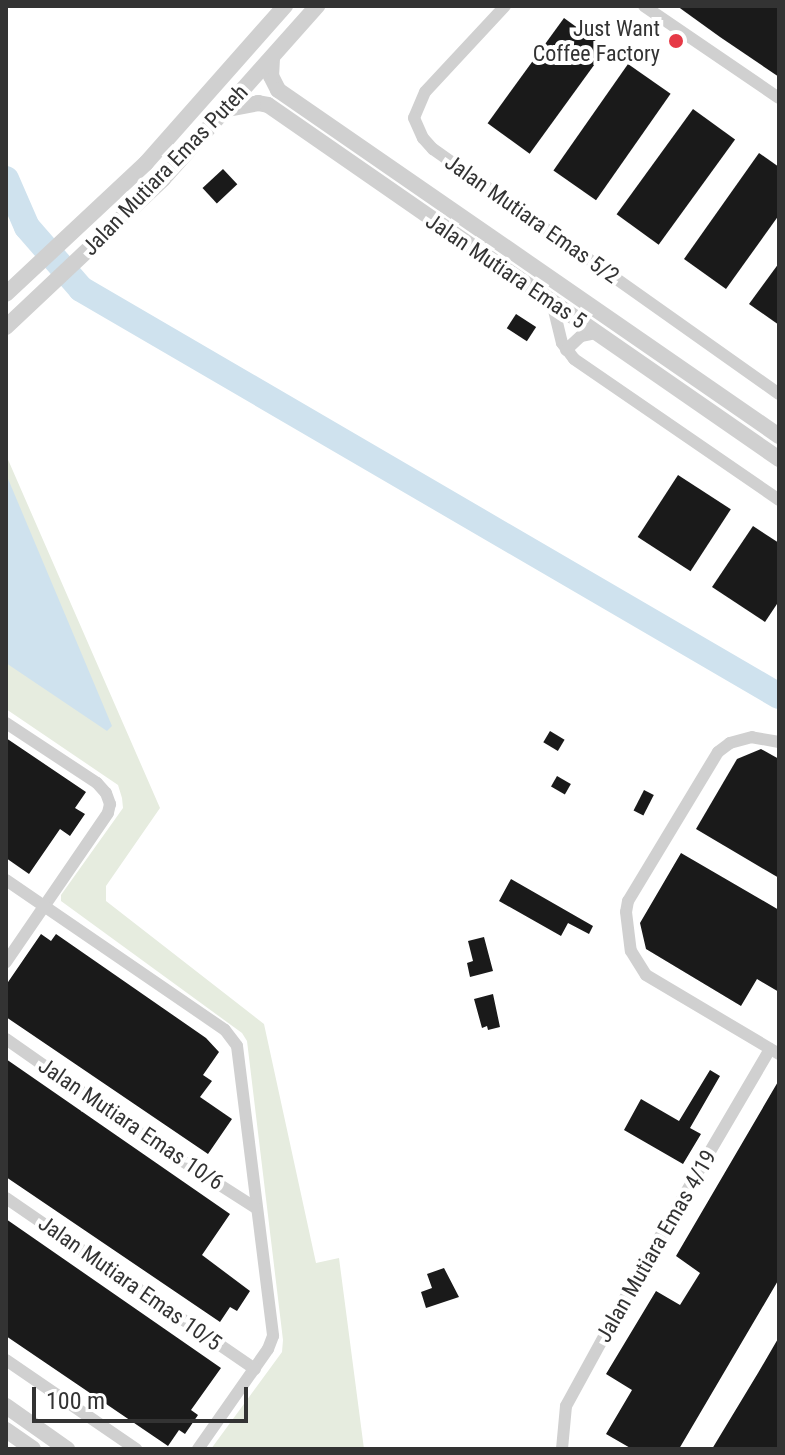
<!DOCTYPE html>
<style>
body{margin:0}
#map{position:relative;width:785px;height:1455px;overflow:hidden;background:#fff;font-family:"Roboto Condensed",sans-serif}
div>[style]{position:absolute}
.green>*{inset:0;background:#e6ecdf}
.water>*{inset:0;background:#cfe2ee}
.river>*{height:26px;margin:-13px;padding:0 13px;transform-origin:13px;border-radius:13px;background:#cfe2ee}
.building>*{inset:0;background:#1a1a1a;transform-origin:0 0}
.minor>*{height:12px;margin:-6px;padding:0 6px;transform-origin:6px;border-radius:6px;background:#d0d0d0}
.tertiary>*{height:16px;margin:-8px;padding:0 8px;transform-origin:8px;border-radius:8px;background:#d0d0d0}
.dots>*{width:22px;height:22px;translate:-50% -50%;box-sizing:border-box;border:4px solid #fff;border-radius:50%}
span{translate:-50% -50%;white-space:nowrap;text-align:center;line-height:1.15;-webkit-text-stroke:8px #fff;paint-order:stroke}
.poi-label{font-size:22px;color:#333}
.right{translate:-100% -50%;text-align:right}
.street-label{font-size:22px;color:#333}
.frame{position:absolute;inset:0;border:8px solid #333;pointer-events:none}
.scale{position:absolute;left:32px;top:1387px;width:216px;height:36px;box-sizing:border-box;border:4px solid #333;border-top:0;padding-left:10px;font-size:24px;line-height:28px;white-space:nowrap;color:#333;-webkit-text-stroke:6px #fff;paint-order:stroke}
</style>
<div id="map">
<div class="green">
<i style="clip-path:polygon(6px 455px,160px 808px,106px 886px,106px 901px,264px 1024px,316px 1263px,339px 1258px,364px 1449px,211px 1449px,282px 1352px,283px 1340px,247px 1041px,242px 1033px,61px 901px,61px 895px,123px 808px,122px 798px,118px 785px,6px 709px)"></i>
</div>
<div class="water">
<i style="clip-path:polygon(6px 474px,112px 726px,107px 731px,6px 663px)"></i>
</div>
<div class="river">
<i style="left:6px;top:179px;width:52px;rotate:66.4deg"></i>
<i style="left:27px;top:227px;width:82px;rotate:48.9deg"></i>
<i style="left:81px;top:289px;width:808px;rotate:30.25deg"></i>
</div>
<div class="building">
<i style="clip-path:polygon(677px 6px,779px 6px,779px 77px,720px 37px)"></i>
<i style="left:564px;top:18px;width:52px;height:130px;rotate:36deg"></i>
<i style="left:628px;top:64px;width:52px;height:130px;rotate:35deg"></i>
<i style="left:693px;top:109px;width:52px;height:130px;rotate:36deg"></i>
<i style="clip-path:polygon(759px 153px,779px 167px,779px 215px,726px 289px,684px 259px)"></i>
<i style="left:223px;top:169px;width:21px;height:28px;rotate:47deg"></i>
<i style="clip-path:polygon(779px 263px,779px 325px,749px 304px)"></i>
<i style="left:516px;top:314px;width:24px;height:17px;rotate:33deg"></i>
<i style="left:678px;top:475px;width:63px;height:74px;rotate:33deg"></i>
<i style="clip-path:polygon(753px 526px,779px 543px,779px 601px,765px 622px,712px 587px)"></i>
<i style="left:550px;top:731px;width:17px;height:13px;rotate:31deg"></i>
<i style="clip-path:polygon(6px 738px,86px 792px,75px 808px,85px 814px,70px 836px,60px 829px,29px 874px,6px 858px)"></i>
<i style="clip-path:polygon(761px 749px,779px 759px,779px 878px,696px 829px,737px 759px)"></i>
<i style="left:557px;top:776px;width:16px;height:12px;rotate:30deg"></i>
<i style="left:644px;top:790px;width:11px;height:23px;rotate:27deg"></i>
<i style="clip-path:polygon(681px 853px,779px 910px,779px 992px,757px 979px,741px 1006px,646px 949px,640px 923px)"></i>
<i style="clip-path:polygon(511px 879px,593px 926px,589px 934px,568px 923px,561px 936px,499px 901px)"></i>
<i style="clip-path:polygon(41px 934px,51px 941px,56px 934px,206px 1038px,219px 1052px,203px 1075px,212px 1081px,200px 1097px,232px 1119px,208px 1154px,6px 1017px,6px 985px)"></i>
<i style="clip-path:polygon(484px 937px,493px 971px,470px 977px,467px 963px,473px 961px,468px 941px)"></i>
<i style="clip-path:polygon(493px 994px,500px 1027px,488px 1030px,487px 1026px,482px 1028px,474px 999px)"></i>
<i style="clip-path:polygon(6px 1059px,230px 1214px,202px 1255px,250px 1291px,237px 1311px,230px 1307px,220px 1322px,6px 1177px)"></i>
<i style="clip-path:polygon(710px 1070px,720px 1076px,690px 1128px,701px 1134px,683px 1164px,624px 1130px,641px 1099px,679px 1121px)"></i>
<i style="clip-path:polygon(779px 1080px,779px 1279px,679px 1449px,632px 1449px,606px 1434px,632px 1390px,606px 1374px,656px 1291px,680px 1305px,700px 1273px,676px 1256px)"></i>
<i style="clip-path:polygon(6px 1219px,221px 1368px,191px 1410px,198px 1415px,185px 1434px,179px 1430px,168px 1446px,6px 1336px)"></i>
<i style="clip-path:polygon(444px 1268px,459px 1297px,426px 1308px,421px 1292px,432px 1288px,427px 1274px)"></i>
<i style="clip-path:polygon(779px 1337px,779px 1449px,712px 1449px,758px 1373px)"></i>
</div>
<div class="minor">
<i style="left:505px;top:6px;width:117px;rotate:132.9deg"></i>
<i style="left:425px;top:92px;width:28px;rotate:113deg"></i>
<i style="left:414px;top:118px;width:22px;rotate:66deg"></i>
<i style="left:423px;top:138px;width:15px;rotate:48deg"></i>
<i style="left:433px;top:149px;width:424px;rotate:35.3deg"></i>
<i style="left:644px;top:6px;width:163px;rotate:34.3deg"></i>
<i style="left:552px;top:302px;width:42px;rotate:76.3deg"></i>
<i style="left:562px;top:343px;width:20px;rotate:53deg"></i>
<i style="left:574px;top:359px;width:249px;rotate:34.5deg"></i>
<i style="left:566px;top:350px;width:21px;rotate:-43deg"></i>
<i style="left:581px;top:336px;width:16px;rotate:-11deg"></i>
<i style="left:6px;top:723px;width:109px;rotate:33.4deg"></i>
<i style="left:97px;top:783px;width:13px;rotate:48deg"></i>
<i style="left:106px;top:793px;width:12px;rotate:70deg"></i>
<i style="left:110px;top:804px;width:9px;rotate:103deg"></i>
<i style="left:108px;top:813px;width:181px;rotate:124.4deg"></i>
<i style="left:779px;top:742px;width:27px;rotate:-170deg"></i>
<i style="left:752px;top:737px;width:23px;rotate:165deg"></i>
<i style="left:730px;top:743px;width:15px;rotate:143deg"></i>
<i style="left:718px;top:752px;width:174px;rotate:121.1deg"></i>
<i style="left:628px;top:901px;width:11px;rotate:100deg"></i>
<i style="left:626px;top:912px;width:39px;rotate:83deg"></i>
<i style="left:631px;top:951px;width:28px;rotate:58deg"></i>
<i style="left:646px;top:975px;width:155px;rotate:30.7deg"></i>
<i style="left:6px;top:880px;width:265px;rotate:34.4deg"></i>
<i style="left:225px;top:1030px;width:20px;rotate:53deg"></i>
<i style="left:237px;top:1046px;width:292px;rotate:82.9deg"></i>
<i style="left:273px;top:1336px;width:14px;rotate:111deg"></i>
<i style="left:268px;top:1349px;width:122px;rotate:125deg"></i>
<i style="left:6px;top:1039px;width:187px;rotate:35deg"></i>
<i style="left:159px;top:1146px;width:115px;rotate:32.6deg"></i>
<i style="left:6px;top:1198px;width:302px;rotate:34.5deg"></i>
<i style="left:6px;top:1360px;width:158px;rotate:34.4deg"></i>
<i style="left:562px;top:1449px;width:43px;rotate:-84.7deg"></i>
<i style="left:566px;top:1406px;width:156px;rotate:-61.3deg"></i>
<i style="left:641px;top:1269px;width:255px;rotate:-59.6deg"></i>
</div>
<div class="tertiary">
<i style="left:272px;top:58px;width:18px;rotate:93deg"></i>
<i style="left:271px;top:76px;width:16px;rotate:63deg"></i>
<i style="left:278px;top:90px;width:609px;rotate:34.63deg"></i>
<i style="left:228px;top:109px;width:31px;rotate:-11deg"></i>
<i style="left:258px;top:103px;width:10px;rotate:11deg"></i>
<i style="left:268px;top:105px;width:622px;rotate:34.71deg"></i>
<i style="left:6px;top:294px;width:192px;rotate:-43.1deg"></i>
<i style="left:146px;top:163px;width:210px;rotate:-48.5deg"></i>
<i style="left:6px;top:327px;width:216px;rotate:-43.3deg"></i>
<i style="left:163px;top:179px;width:232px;rotate:-48.3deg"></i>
<i style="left:6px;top:1406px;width:75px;rotate:35.2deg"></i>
<i style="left:6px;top:1430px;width:33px;rotate:35deg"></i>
</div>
<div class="dots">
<i style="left:676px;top:41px;background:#e63946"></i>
</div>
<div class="poi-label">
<span class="right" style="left:660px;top:41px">Just Want<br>Coffee Factory</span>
</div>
<div class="street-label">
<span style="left:165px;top:170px;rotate:-46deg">Jalan Mutiara Emas Puteh</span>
<span style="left:532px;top:219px;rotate:35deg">Jalan Mutiara Emas 5/2</span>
<span style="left:506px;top:271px;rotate:34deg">Jalan Mutiara Emas 5</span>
<span style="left:131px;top:1124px;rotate:34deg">Jalan Mutiara Emas 10/6</span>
<span style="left:656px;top:1246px;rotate:-60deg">Jalan Mutiara Emas 4/19</span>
<span style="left:130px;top:1283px;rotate:35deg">Jalan Mutiara Emas 10/5</span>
</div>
<div class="frame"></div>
<div class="scale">100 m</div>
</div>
